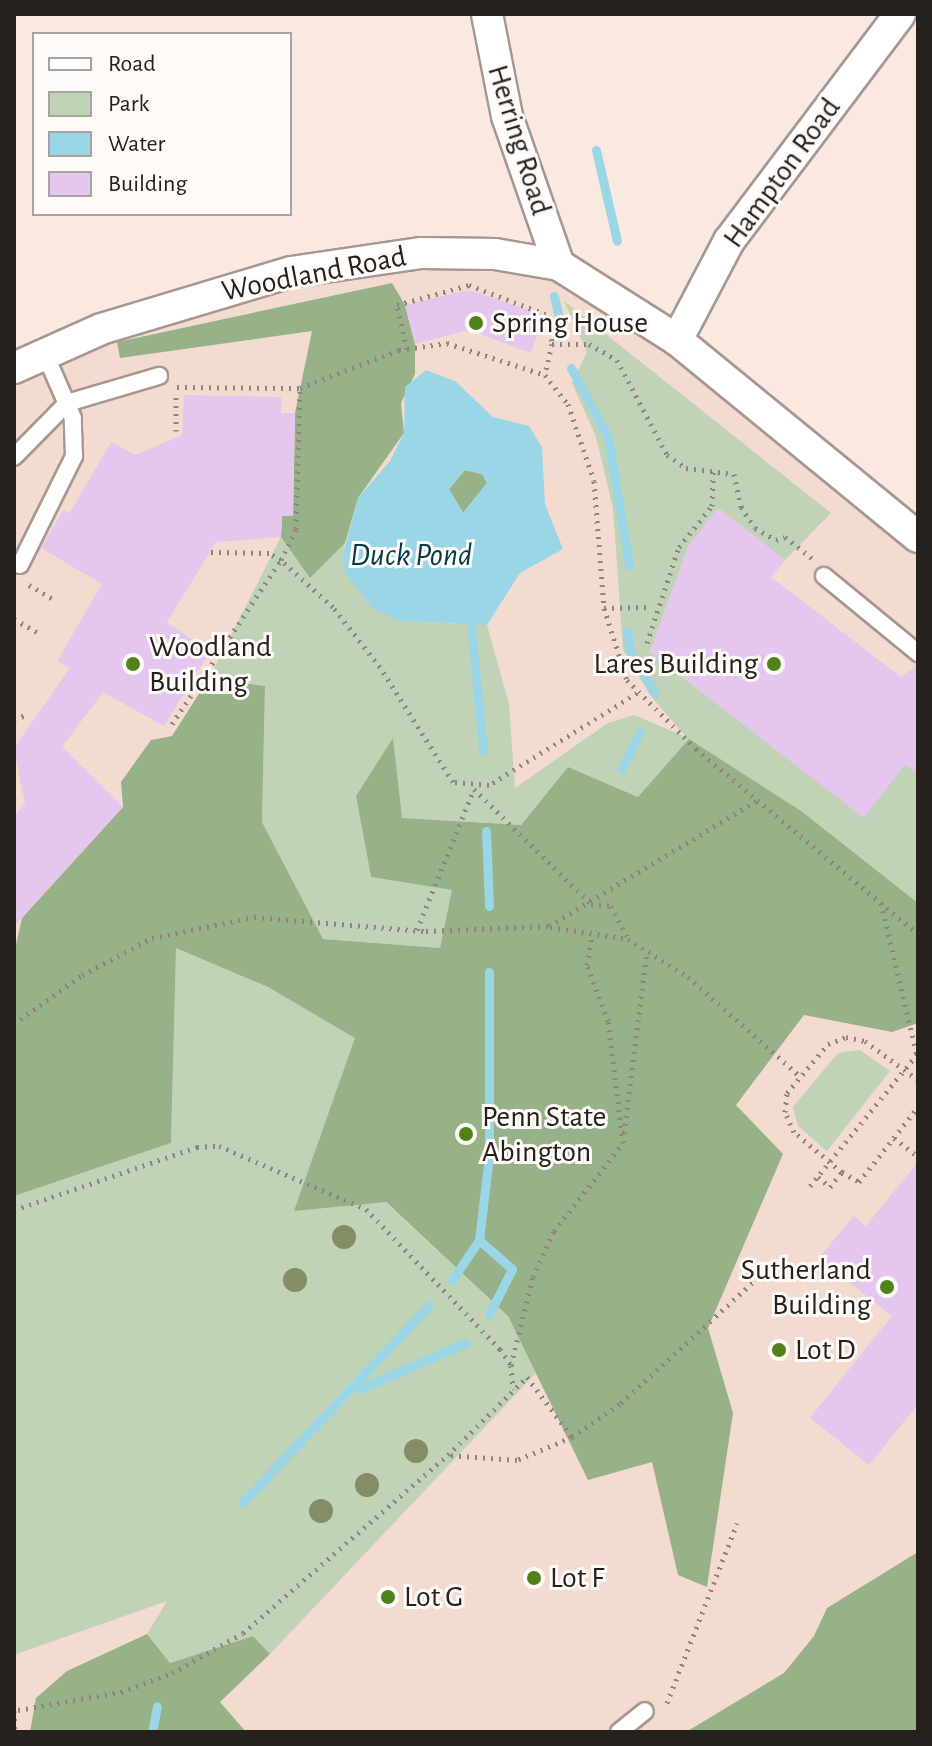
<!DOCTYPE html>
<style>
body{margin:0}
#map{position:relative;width:932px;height:1746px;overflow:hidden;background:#fae9e1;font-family:"Alegreya Sans",sans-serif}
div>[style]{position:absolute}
.built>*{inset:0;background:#f4dbcf}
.green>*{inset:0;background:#c1d3b7}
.forest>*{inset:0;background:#97b188}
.water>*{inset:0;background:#9bd6e7}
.stream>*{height:9px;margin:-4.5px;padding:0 4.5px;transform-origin:4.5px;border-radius:4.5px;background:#9bd6e7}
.building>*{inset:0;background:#e4c6ee}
.path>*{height:5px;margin-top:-2.5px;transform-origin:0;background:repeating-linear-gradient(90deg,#90847f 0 2px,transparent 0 8px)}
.roads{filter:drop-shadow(2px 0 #a79790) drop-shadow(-2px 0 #a79790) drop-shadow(0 2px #a79790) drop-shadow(0 -2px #a79790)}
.service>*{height:16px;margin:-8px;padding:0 8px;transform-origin:8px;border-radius:8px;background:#fff}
.minor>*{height:30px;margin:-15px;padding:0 15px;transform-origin:15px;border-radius:15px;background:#fff}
.trees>*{width:24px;height:24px;margin:-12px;border-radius:50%;background:#838d66}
.dots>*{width:22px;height:22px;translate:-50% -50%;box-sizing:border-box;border:4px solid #fdfaf8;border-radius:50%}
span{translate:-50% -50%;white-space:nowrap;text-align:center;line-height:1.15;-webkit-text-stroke:6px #fdfaf8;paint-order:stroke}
.street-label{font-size:30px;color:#27211e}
.poi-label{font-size:30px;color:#27211e}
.left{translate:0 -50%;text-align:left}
.right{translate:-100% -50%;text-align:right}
.water-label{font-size:32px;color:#023b47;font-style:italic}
.frame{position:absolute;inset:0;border:16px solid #27211e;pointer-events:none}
.legend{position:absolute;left:32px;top:32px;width:260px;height:184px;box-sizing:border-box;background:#fdfaf8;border:2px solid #a7a3a1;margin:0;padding:10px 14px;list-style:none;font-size:24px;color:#27211e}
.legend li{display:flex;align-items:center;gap:16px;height:40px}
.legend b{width:40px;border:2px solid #a7a3a1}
</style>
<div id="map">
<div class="built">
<i style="clip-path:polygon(356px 261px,559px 265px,918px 537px,918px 1732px,14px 1732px,14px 368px)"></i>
</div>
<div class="green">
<i style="clip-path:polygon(564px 301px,831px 513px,785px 560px,718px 508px,688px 547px,650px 652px,863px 817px,905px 764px,918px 774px,918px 903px,801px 812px,638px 797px,568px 767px,521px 825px,401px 818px,393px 739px,356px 796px,371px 877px,453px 890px,440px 948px,323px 939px,262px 822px,265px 686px,209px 678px,281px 537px,310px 578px,345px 543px,342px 557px,400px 621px,487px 625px,509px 704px,515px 788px,608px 723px,634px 715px,686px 737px,650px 695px,623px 650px,613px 508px,596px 437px,572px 383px,587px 352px)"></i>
<i style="clip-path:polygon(176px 947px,268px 987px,356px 1038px,385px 1202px,508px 1316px,536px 1373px,270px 1654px,253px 1636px,170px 1663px,147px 1634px,167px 1601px,14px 1655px,14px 1196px,171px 1143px)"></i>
<i style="clip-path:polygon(860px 1050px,890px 1071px,827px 1151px,798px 1126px,793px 1107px,838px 1053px)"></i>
</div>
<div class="forest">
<i style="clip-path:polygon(392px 283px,405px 305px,415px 344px,415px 374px,401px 403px,404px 433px,358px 498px,345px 543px,310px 578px,281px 537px,282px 516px,293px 515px,295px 413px,312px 331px,120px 358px,117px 342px)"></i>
<i style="clip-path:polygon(465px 470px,482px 474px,487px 483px,463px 513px,449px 489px)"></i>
<i style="clip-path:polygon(209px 678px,265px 686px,262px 822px,323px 939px,440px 948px,452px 890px,371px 877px,356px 796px,393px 738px,402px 818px,521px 825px,568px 767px,638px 797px,689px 739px,801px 811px,918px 903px,918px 1023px,892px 1032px,804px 1015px,736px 1105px,783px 1154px,708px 1328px,733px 1413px,707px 1587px,678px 1575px,652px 1462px,588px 1480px,508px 1316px,386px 1202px,294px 1211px,355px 1038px,268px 987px,176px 948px,171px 1143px,14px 1196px,14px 953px,22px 918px,123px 807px,121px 782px,151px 740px,172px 736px)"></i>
<i style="clip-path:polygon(918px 1552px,918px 1732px,686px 1732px,784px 1673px,814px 1636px,827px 1608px)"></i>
<i style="clip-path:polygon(147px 1634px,170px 1663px,253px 1636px,270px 1654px,220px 1702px,246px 1732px,30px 1732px,36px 1698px,67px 1671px)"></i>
</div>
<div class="water">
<i style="clip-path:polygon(evenodd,426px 370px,455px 381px,493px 417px,529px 426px,542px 447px,545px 504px,563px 549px,520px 573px,487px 625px,400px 621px,372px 608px,345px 573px,342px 557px,358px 498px,390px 461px,404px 433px,405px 387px,426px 370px,465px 470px,482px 474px,487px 483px,463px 513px,449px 489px,465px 470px)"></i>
</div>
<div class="stream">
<i style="left:596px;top:150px;width:93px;rotate:77deg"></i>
<i style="left:554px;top:296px;width:36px;rotate:77deg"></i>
<i style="left:571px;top:368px;width:79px;rotate:62.1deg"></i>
<i style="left:608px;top:438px;width:129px;rotate:80.6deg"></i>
<i style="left:471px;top:625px;width:126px;rotate:84.5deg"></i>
<i style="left:627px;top:631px;width:20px;rotate:81deg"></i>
<i style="left:630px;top:651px;width:49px;rotate:59.2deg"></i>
<i style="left:622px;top:769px;width:41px;rotate:-64.1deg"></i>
<i style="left:486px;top:831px;width:75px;rotate:87.7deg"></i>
<i style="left:479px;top:1240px;width:44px;rotate:41.3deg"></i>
<i style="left:512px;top:1269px;width:51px;rotate:116.6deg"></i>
<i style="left:452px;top:1280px;width:48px;rotate:-56deg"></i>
<i style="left:479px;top:1240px;width:85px;rotate:-83.2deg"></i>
<i style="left:489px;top:1156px;width:184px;rotate:-90deg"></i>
<i style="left:359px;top:1389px;width:116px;rotate:-23.3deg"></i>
<i style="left:243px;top:1502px;width:271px;rotate:-46.6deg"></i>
<i style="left:152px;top:1732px;width:26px;rotate:-79deg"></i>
</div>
<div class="building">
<i style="clip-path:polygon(468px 290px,544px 315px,531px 353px,469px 330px,415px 344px,405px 305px)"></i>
<i style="clip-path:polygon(184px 395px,281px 397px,281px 413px,295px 413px,293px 516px,282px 516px,281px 537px,216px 542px,167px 622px,210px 652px,164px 726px,103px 692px,62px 747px,123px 807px,14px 926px,14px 816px,25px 804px,14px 748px,70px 668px,57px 661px,102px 584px,41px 548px,63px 510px,70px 513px,111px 442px,135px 455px,182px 435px)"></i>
<i style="clip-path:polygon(718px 508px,785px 560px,771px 577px,901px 677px,918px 664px,918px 774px,905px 764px,864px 818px,650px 652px,688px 547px)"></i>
<i style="clip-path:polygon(918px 1162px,918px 1404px,869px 1465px,810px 1418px,892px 1316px,819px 1258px,854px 1216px,866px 1226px)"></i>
</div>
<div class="path">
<i style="left:552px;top:344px;width:37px"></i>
<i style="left:589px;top:344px;width:32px;rotate:30deg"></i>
<i style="left:617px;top:360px;width:107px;rotate:62.2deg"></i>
<i style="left:667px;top:455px;width:23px;rotate:34deg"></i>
<i style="left:686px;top:468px;width:48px;rotate:7.1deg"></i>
<i style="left:734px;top:474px;width:34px;rotate:78deg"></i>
<i style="left:741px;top:507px;width:25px;rotate:56deg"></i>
<i style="left:755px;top:528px;width:24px;rotate:30deg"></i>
<i style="left:776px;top:540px;width:9px;rotate:-18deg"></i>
<i style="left:785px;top:537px;width:34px;rotate:38deg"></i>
<i style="left:407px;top:349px;width:45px;rotate:-102.8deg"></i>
<i style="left:397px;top:305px;width:75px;rotate:-15.5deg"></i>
<i style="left:469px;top:285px;width:85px;rotate:20.8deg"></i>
<i style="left:548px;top:315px;width:29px;rotate:82deg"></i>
<i style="left:552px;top:344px;width:32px;rotate:103deg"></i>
<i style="left:177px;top:387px;width:123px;rotate:0.5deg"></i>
<i style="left:176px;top:431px;width:39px;rotate:-90deg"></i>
<i style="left:29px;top:585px;width:31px;rotate:31deg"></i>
<i style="left:604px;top:608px;width:46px;rotate:-1.2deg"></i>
<i style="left:14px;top:619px;width:28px;rotate:30deg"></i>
<i style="left:647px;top:643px;width:101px;rotate:-71.6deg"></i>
<i style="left:679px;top:547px;width:53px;rotate:-51.2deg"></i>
<i style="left:712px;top:506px;width:35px;rotate:-88deg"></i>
<i style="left:637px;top:693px;width:174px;rotate:148.1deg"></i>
<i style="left:489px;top:785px;width:36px;rotate:-175deg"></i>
<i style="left:453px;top:782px;width:136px;rotate:-122.4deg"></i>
<i style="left:380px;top:667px;width:76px;rotate:-128.1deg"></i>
<i style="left:333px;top:607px;width:70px;rotate:-137.9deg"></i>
<i style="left:281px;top:560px;width:34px;rotate:-64deg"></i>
<i style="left:296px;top:529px;width:141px;rotate:-88.4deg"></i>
<i style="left:300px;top:388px;width:106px;rotate:-21deg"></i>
<i style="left:399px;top:350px;width:49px;rotate:-8.3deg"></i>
<i style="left:447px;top:343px;width:103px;rotate:18.1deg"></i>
<i style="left:545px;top:375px;width:37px;rotate:52deg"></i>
<i style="left:568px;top:404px;width:81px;rotate:71.3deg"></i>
<i style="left:594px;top:481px;width:127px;rotate:85.5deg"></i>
<i style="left:604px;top:608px;width:76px;rotate:72.3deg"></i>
<i style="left:627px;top:680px;width:98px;rotate:45deg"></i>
<i style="left:696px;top:749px;width:289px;rotate:39.8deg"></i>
<i style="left:14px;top:719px;width:13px;rotate:-18deg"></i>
<i style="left:172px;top:724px;width:197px;rotate:-56.4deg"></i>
<i style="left:281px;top:560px;width:14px;rotate:-150deg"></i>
<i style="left:269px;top:553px;width:59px;rotate:-179deg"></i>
<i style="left:881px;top:903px;width:160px;rotate:76.7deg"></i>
<i style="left:550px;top:927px;width:79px;rotate:8.7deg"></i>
<i style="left:417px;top:930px;width:152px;rotate:-68deg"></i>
<i style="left:474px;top:789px;width:164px;rotate:44.5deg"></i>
<i style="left:591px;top:904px;width:20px;rotate:6deg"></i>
<i style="left:611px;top:906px;width:37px;rotate:63deg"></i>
<i style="left:628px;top:939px;width:71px;rotate:32.3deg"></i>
<i style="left:688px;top:977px;width:151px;rotate:41.5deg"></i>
<i style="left:14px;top:1024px;width:84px;rotate:-35.8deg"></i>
<i style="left:82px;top:975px;width:79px;rotate:-27.9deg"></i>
<i style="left:152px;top:938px;width:104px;rotate:-11.6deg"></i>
<i style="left:254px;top:917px;width:173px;rotate:4.7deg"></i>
<i style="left:426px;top:931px;width:123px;rotate:-2.3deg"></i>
<i style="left:549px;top:926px;width:248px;rotate:-31.1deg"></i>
<i style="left:624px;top:1133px;width:183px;rotate:-82.8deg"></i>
<i style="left:894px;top:1138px;width:31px;rotate:38deg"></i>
<i style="left:842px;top:1172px;width:62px;rotate:-140.2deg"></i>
<i style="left:794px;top:1132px;width:22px;rotate:-114deg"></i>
<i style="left:785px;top:1112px;width:19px;rotate:-84deg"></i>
<i style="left:787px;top:1093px;width:64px;rotate:-50.1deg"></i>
<i style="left:828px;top:1044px;width:19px;rotate:-21deg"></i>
<i style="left:846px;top:1037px;width:19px;rotate:12deg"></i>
<i style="left:865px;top:1041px;width:66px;rotate:36.3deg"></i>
<i style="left:818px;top:1177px;width:16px;rotate:40deg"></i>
<i style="left:830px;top:1187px;width:19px;rotate:-51deg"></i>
<i style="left:842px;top:1172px;width:20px;rotate:30deg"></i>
<i style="left:859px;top:1182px;width:95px;rotate:-51.8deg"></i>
<i style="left:810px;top:1186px;width:171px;rotate:-50.9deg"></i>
<i style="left:14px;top:1210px;width:194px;rotate:-19deg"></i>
<i style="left:197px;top:1147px;width:22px;rotate:-3deg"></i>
<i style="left:219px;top:1146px;width:160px;rotate:23.2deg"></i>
<i style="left:366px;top:1209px;width:194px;rotate:46.3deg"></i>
<i style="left:500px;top:1349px;width:19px;rotate:55deg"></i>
<i style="left:511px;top:1365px;width:24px;rotate:85deg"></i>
<i style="left:511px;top:1365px;width:91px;rotate:-76deg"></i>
<i style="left:533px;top:1277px;width:51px;rotate:-65.5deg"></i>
<i style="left:554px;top:1231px;width:112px;rotate:-51.9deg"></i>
<i style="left:623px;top:1143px;width:123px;rotate:-97deg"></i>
<i style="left:608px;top:1021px;width:60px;rotate:-110.6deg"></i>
<i style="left:587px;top:965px;width:29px;rotate:-80deg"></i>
<i style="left:572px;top:1437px;width:60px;rotate:-34.8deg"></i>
<i style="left:621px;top:1403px;width:179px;rotate:-42.5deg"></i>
<i style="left:667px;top:1703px;width:193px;rotate:-68.7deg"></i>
<i style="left:18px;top:1710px;width:105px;rotate:-9.9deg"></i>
<i style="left:121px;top:1692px;width:54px;rotate:-20.4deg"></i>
<i style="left:172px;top:1673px;width:81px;rotate:-29.4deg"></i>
<i style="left:243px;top:1633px;width:271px;rotate:-41deg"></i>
<i style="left:448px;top:1455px;width:111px;rotate:-44.6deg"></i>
<i style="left:527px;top:1377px;width:75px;rotate:53.1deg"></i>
<i style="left:572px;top:1437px;width:60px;rotate:157.3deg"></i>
<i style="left:517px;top:1460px;width:69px;rotate:-175.9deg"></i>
<i style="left:14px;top:1711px;width:21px;rotate:87deg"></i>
</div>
<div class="roads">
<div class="service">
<i style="left:14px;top:457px;width:76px;rotate:-45.5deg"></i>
<i style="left:67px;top:403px;width:96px;rotate:-16.4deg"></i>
<i style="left:20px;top:565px;width:122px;rotate:-63.6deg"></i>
<i style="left:74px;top:456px;width:38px;rotate:-92deg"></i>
<i style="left:73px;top:418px;width:70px;rotate:-113.6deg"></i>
<i style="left:824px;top:576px;width:122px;rotate:39.3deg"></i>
<i style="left:619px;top:1732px;width:33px;rotate:-39deg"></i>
</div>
<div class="minor">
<i style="left:487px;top:14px;width:104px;rotate:78.9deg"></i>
<i style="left:507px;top:116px;width:158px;rotate:70.8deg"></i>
<i style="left:677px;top:340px;width:112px;rotate:-62.3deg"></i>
<i style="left:729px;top:241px;width:284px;rotate:-53deg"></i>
<i style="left:14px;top:368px;width:95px;rotate:-24.1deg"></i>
<i style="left:101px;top:329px;width:198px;rotate:-16.7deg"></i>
<i style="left:291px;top:272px;width:132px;rotate:-8.3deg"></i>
<i style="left:422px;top:253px;width:73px;rotate:0.8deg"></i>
<i style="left:495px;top:254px;width:65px;rotate:9.8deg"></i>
<i style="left:559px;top:265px;width:140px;rotate:32.4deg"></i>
<i style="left:677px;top:340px;width:311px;rotate:39.3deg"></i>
</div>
</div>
<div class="trees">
<i style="left:344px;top:1237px"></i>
<i style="left:295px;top:1280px"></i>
<i style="left:416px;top:1451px"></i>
<i style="left:367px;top:1485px"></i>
<i style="left:321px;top:1511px"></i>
</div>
<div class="dots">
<i style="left:476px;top:323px;background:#4f8218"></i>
<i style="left:133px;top:664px;background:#4f8218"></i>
<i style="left:774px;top:664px;background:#4f8218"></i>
<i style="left:466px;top:1134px;background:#4f8218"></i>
<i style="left:887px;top:1287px;background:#4f8218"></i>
<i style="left:779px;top:1350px;background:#4f8218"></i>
<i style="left:534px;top:1578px;background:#4f8218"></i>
<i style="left:388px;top:1597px;background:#4f8218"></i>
</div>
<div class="street-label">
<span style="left:519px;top:140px;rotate:73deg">Herring Road</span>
<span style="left:782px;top:173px;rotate:-54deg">Hampton Road</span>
<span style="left:314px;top:274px;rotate:-11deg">Woodland Road</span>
</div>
<div class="poi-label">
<span class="left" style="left:492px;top:323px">Spring House</span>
<span class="left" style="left:149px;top:664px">Woodland<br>Building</span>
<span class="right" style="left:758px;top:664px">Lares Building</span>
<span class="left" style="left:482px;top:1134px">Penn State<br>Abington</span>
<span class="right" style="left:871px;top:1287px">Sutherland<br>Building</span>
<span class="left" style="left:795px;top:1350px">Lot D</span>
<span class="left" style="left:550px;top:1578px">Lot F</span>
<span class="left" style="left:404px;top:1597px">Lot G</span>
</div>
<div class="water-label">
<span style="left:411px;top:555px">Duck Pond</span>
</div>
<div class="frame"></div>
<ul class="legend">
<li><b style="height:10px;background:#fff"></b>Road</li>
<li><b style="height:22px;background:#c1d3b7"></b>Park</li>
<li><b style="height:22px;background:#9bd6e7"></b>Water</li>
<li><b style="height:22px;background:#e4c6ee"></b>Building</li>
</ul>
</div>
